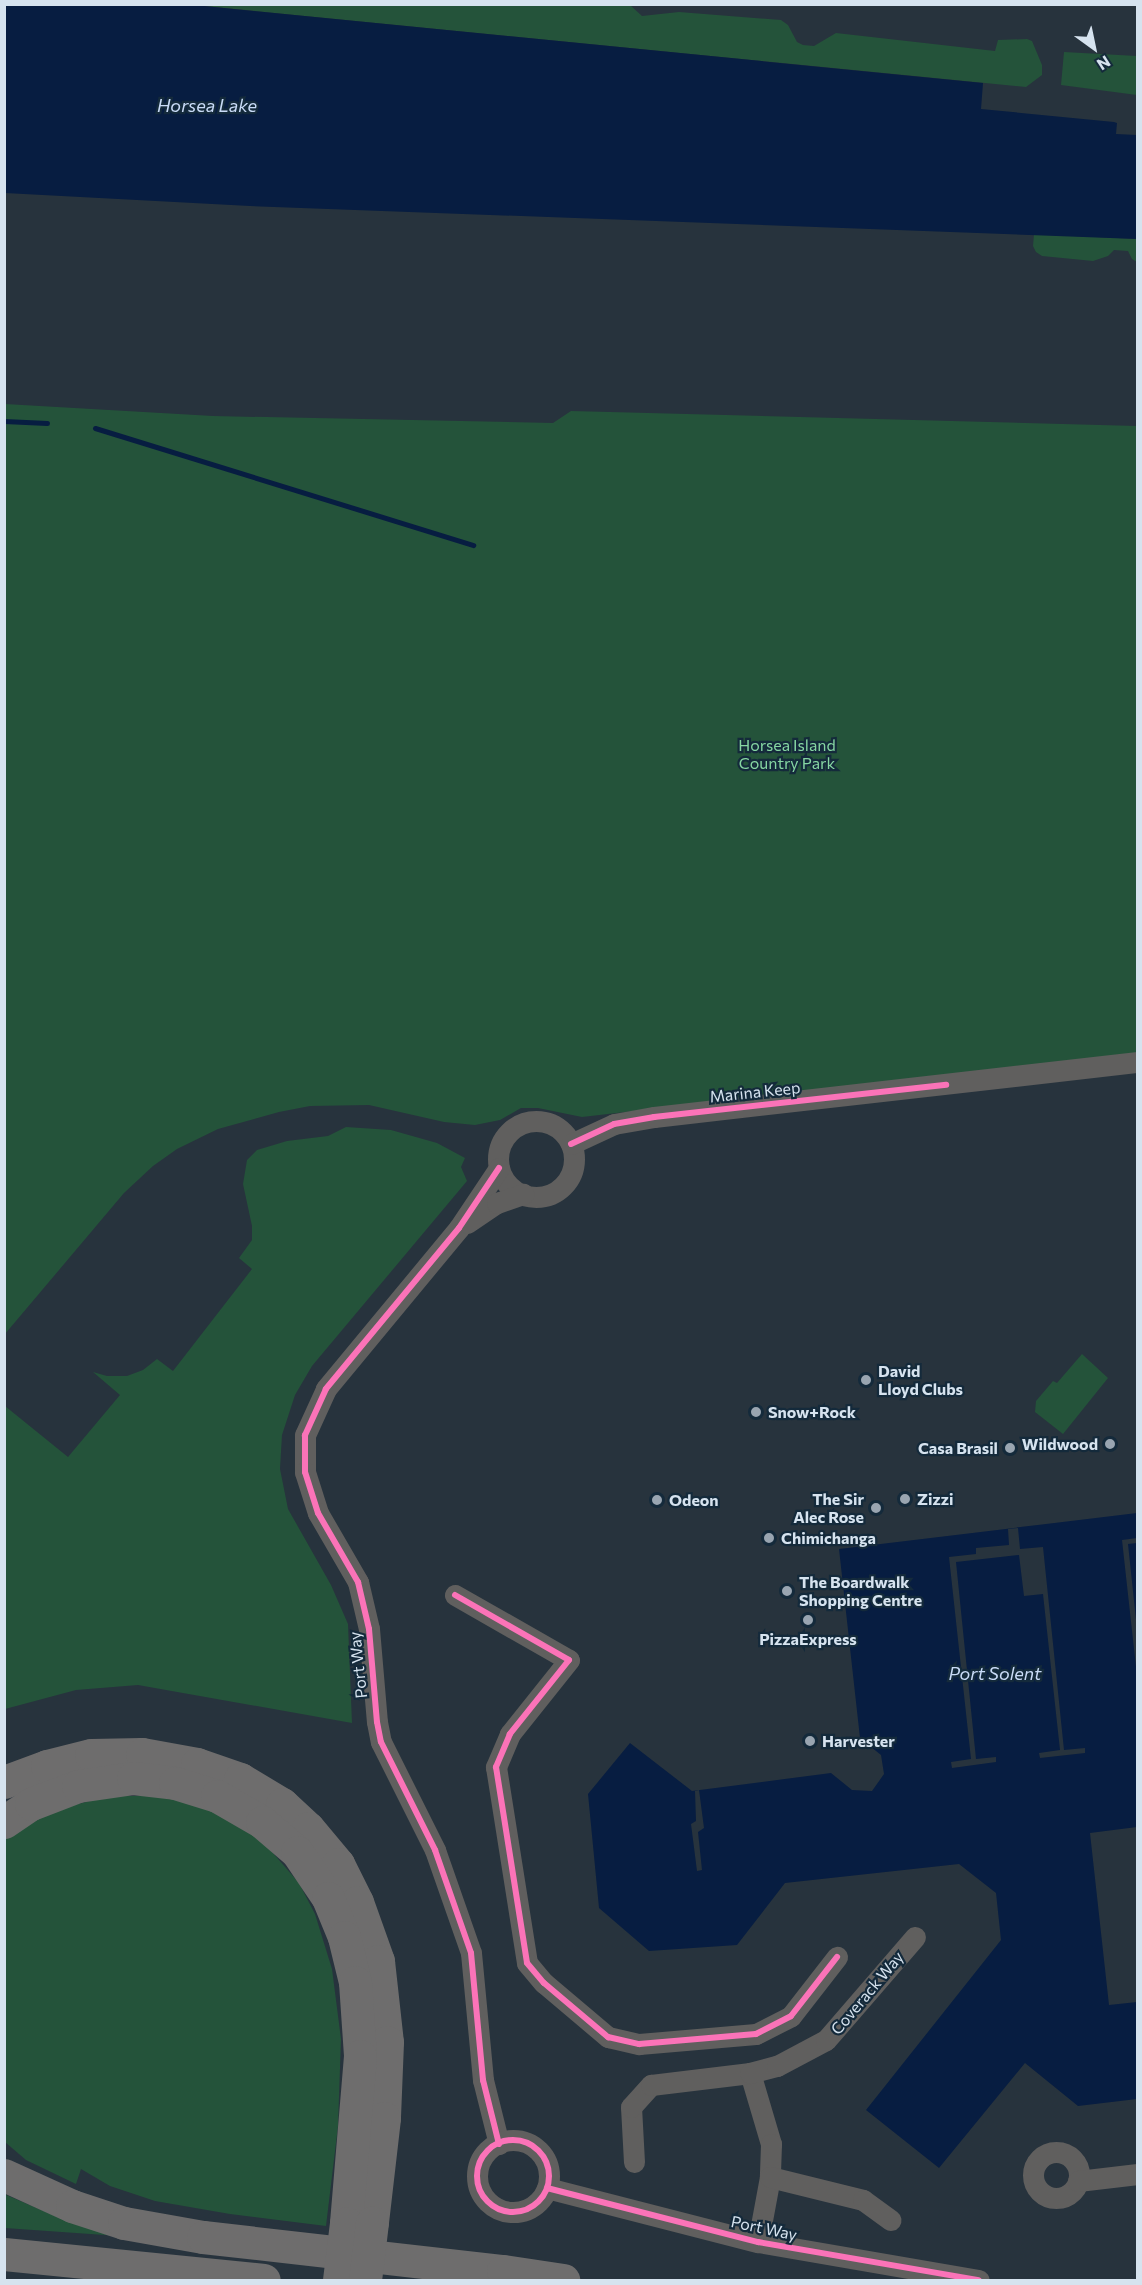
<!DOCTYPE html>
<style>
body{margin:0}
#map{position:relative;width:1142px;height:2285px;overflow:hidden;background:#27333d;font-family:Commissioner,sans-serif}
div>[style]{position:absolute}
.green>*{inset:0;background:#24533a}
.water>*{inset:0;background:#071d41}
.pier>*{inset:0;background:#27333d}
.stream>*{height:5px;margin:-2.5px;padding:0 2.5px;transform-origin:2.5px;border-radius:2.5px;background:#071d41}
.street>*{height:21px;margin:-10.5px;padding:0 10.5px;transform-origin:10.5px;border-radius:10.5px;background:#605f5e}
.street>.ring{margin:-10.5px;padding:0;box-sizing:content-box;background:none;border:21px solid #605f5e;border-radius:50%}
.highway>*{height:33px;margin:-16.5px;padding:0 16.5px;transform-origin:16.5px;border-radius:16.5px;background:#6e6d6d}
.highway-bridge>*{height:33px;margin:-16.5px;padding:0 16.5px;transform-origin:16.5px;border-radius:16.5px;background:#6e6d6d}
.cycleway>*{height:6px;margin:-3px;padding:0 3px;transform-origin:3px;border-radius:3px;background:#fb73b8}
.cycleway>.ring{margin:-3px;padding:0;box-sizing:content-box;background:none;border:6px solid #fb73b8;border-radius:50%}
.dots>*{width:16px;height:16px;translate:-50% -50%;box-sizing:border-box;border:3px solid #142a3b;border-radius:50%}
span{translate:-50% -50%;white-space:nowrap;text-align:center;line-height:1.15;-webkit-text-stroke:4.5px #142a3b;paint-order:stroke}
.park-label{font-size:16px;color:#86d6a2}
.street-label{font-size:16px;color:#d6e3ef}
.poi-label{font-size:16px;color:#d6e3ef;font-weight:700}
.left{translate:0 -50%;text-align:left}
.right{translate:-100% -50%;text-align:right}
.water-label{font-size:18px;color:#c9dbf7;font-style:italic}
.frame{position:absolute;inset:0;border:6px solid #d6e3ef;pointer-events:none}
.north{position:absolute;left:1064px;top:18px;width:60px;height:60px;-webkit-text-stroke:4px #142a3b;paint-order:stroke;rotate:147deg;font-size:16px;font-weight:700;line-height:24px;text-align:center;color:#d6e3ef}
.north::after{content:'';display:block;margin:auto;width:21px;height:27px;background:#d6e3ef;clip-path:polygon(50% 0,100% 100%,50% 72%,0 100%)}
</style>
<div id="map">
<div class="green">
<i style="clip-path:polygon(194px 5px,630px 5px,642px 16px,679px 12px,781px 20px,788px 25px,797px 42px,803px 45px,814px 46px,836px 33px,995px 51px,998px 40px,1027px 39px,1032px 41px,1042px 65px,1042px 75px,1026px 87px)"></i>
<i style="clip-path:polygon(1064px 52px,1137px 56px,1137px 95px,1061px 85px)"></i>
<i style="clip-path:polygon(1034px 234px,1137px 239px,1137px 262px,1132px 259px,1128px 251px,1114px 250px,1108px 256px,1093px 261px,1042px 256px,1036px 252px,1033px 246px)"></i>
<i style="clip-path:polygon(5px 404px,213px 416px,553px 423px,571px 411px,1137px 426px,1137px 1053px,582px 1117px,538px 1108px,521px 1108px,500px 1120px,475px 1125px,444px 1122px,369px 1105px,310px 1106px,279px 1112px,218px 1129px,177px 1149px,153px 1166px,124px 1193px,5px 1334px)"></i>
<i style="clip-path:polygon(346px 1127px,391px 1130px,437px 1143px,465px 1158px,461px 1167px,467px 1181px,312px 1366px,295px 1395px,282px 1435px,280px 1469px,288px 1509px,331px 1585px,348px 1624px,352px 1723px,138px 1685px,76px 1690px,5px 1709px,5px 1406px,68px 1457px,120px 1395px,93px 1372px,107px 1376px,127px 1376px,143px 1370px,157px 1359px,173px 1371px,252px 1269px,239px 1258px,252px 1240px,252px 1226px,243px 1184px,247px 1160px,257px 1150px,287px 1141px,328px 1136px)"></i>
<i style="clip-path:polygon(1082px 1354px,1108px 1378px,1063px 1434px,1035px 1412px,1036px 1401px,1053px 1381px,1057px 1383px)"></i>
<i style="clip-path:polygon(109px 1796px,160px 1796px,207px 1808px,259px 1837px,299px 1883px,315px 1914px,332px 1969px,341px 2039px,338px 2126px,326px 2226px,230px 2214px,155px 2201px,110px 2186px,81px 2169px,76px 2184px,26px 2160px,5px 2142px,4px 1839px,55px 1810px)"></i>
<i style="clip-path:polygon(4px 2194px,60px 2218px,133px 2237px,5px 2228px)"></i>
</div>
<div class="water">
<i style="clip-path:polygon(4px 5px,194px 5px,983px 83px,981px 109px,1114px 122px,1117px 123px,1116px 134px,1137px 135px,1137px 239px,250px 206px,5px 193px)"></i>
<i style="clip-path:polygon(1137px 1513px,1137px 1827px,1090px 1833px,1109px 2005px,1137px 2002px,1137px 2099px,1078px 2106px,1025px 2063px,939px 2168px,866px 2110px,1001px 1940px,996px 1893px,959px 1864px,785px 1883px,737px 1945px,649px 1951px,599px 1908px,588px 1794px,630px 1743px,692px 1791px,831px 1773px,852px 1790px,872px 1791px,884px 1774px,881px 1755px,860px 1738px,839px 1549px)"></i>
</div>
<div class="pier">
<i style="clip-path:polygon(1018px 1528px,1020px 1549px,1043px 1547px,1064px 1750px,1085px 1748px,1085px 1753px,1040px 1758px,1039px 1753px,1060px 1750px,1043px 1594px,1024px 1596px,1019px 1555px,956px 1562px,976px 1759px,996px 1757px,996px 1762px,952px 1768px,951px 1762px,971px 1759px,949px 1557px,976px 1554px,976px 1548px,1009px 1545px,1008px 1529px)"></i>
<i style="clip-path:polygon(1137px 1538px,1137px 1543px,1128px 1544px,1137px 1629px,1137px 1676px,1122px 1540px)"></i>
<i style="clip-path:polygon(699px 1790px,704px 1828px,698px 1832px,702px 1870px,697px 1871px,691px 1824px,696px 1821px,695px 1791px)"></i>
</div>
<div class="stream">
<i style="left:4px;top:421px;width:43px;rotate:2.7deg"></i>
<i style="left:95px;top:428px;width:396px;rotate:17.2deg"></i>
</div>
<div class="street">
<i class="ring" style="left:498px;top:1121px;width:55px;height:55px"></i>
<i style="left:571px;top:1144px;width:47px;rotate:-24.9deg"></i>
<i style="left:614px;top:1124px;width:41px;rotate:-9.9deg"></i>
<i style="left:654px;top:1117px;width:487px;rotate:-6.5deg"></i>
<i style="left:499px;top:1168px;width:72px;rotate:123.7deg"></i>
<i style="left:459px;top:1228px;width:209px;rotate:129.6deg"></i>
<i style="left:326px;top:1389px;width:51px;rotate:114.5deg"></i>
<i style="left:305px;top:1435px;width:37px;rotate:90deg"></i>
<i style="left:305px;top:1472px;width:43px;rotate:72.4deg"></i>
<i style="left:318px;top:1513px;width:80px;rotate:59.9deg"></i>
<i style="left:358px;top:1582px;width:48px;rotate:76.8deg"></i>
<i style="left:369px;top:1629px;width:93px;rotate:85.1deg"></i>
<i style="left:377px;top:1722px;width:20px;rotate:79deg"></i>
<i style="left:381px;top:1742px;width:121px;rotate:63.4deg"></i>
<i style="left:435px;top:1850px;width:109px;rotate:70.7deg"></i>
<i style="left:471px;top:1953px;width:128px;rotate:84.6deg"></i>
<i style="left:483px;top:2080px;width:66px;rotate:76deg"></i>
<i style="left:467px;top:1223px;width:36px;rotate:-34deg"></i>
<i style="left:497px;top:1203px;width:28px;rotate:-19deg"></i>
<i style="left:455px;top:1595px;width:131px;rotate:29.7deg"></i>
<i style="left:569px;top:1660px;width:95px;rotate:128.6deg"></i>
<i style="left:510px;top:1734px;width:36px;rotate:113deg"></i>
<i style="left:496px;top:1767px;width:198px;rotate:81deg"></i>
<i style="left:527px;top:1963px;width:26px;rotate:50deg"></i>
<i style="left:544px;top:1983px;width:84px;rotate:40.2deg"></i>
<i style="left:608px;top:2037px;width:32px;rotate:13deg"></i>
<i style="left:639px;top:2044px;width:117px;rotate:-4.9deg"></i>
<i style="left:756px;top:2034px;width:39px;rotate:-27deg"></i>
<i style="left:791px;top:2016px;width:75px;rotate:-52.1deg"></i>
<i style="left:750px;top:2073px;width:74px;rotate:73.5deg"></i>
<i style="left:771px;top:2144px;width:33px;rotate:92deg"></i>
<i style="left:770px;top:2177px;width:66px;rotate:100.5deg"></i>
<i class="ring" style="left:477px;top:2140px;width:51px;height:51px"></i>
<i class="ring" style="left:1033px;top:2152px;width:25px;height:25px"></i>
<i style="left:634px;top:2162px;width:55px;rotate:-93.1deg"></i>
<i style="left:631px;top:2107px;width:30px;rotate:-48deg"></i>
<i style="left:651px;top:2085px;width:100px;rotate:-6.9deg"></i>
<i style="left:750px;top:2073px;width:28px;rotate:-15deg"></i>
<i style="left:777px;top:2066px;width:55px;rotate:-28deg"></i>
<i style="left:826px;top:2040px;width:136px;rotate:-49.2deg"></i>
<i style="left:770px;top:2177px;width:96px;rotate:13.9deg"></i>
<i style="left:863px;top:2200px;width:34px;rotate:36deg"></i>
<i style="left:1078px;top:2181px;width:60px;rotate:-6.7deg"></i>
<i style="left:547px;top:2188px;width:218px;rotate:14.4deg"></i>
<i style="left:758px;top:2242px;width:224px;rotate:9.8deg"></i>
</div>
<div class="highway">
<i style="left:4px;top:1782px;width:46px;rotate:-20.4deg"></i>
<i style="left:47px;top:1766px;width:45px;rotate:-14deg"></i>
<i style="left:91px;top:1755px;width:51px;rotate:-1.1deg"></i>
<i style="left:142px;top:1754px;width:56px;rotate:10.3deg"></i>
<i style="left:197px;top:1764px;width:46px;rotate:19.2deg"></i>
<i style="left:240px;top:1779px;width:49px;rotate:30.8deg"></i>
<i style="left:282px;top:1804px;width:35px;rotate:43deg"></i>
<i style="left:308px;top:1828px;width:47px;rotate:50.2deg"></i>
<i style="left:338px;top:1864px;width:42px;rotate:63.4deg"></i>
<i style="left:357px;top:1902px;width:63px;rotate:70.4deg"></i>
<i style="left:378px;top:1961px;width:81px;rotate:83.7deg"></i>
<i style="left:387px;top:2042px;width:76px;rotate:92.3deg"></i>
<i style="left:384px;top:2118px;width:105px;rotate:96.6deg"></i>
<i style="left:4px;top:1822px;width:32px;rotate:-34deg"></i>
<i style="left:31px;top:1804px;width:50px;rotate:-21deg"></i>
<i style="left:78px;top:1786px;width:56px;rotate:-8.3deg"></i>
<i style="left:133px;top:1778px;width:42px;rotate:6.8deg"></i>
<i style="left:175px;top:1783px;width:44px;rotate:17.2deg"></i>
<i style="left:217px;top:1796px;width:52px;rotate:30deg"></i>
<i style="left:262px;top:1822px;width:46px;rotate:40.6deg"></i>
<i style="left:297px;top:1852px;width:55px;rotate:56deg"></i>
<i style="left:328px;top:1898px;width:42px;rotate:67.7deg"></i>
<i style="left:344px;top:1937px;width:46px;rotate:76.3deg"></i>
<i style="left:355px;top:1982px;width:74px;rotate:86.1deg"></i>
<i style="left:360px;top:2056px;width:168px;rotate:94.8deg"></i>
<i style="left:4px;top:2175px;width:75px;rotate:24.5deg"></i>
<i style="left:72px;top:2206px;width:55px;rotate:18.1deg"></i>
<i style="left:124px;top:2223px;width:80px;rotate:10deg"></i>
<i style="left:203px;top:2237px;width:302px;rotate:6.5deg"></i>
<i style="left:503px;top:2271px;width:61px;rotate:8.5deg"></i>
<i style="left:4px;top:2254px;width:261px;rotate:5.7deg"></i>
</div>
<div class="highway-bridge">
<i style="left:339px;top:2280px;width:57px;rotate:-83deg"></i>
<i style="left:365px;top:2280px;width:58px;rotate:-83.1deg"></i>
</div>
<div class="cycleway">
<i style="left:571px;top:1144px;width:47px;rotate:-24.9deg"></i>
<i style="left:614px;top:1124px;width:41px;rotate:-9.9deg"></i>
<i style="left:654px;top:1117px;width:294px;rotate:-6.3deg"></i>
<i style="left:499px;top:1168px;width:72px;rotate:123.7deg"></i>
<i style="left:459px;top:1228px;width:209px;rotate:129.6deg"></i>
<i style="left:326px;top:1389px;width:51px;rotate:114.5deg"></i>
<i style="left:305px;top:1435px;width:37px;rotate:90deg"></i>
<i style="left:305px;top:1472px;width:43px;rotate:72.4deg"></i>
<i style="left:318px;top:1513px;width:80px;rotate:59.9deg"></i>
<i style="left:358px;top:1582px;width:48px;rotate:76.8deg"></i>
<i style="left:369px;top:1629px;width:93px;rotate:85.1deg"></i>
<i style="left:377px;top:1722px;width:20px;rotate:79deg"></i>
<i style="left:381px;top:1742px;width:121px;rotate:63.4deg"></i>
<i style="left:435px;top:1850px;width:109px;rotate:70.7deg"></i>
<i style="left:471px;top:1953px;width:128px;rotate:84.6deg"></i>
<i style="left:483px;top:2080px;width:66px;rotate:76deg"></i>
<i style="left:455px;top:1595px;width:131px;rotate:29.7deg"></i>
<i style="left:569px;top:1660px;width:95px;rotate:128.6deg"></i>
<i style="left:510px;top:1734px;width:36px;rotate:113deg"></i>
<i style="left:496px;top:1767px;width:198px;rotate:81deg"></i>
<i style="left:527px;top:1963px;width:26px;rotate:50deg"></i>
<i style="left:544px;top:1983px;width:84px;rotate:40.2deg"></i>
<i style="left:608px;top:2037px;width:32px;rotate:13deg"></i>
<i style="left:639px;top:2044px;width:117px;rotate:-4.9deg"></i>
<i style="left:756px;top:2034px;width:39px;rotate:-27deg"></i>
<i style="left:791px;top:2016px;width:75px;rotate:-52.1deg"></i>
<i class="ring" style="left:477px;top:2140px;width:66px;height:66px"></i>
<i style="left:547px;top:2188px;width:218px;rotate:14.4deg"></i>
<i style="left:758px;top:2242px;width:224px;rotate:9.8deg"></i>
</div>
<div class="dots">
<i style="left:866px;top:1380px;background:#99a5b1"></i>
<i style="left:756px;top:1412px;background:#99a5b1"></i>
<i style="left:1110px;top:1444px;background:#99a5b1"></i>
<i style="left:1010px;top:1448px;background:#99a5b1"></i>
<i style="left:905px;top:1499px;background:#99a5b1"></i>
<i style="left:657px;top:1500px;background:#99a5b1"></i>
<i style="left:876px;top:1508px;background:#99a5b1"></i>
<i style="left:769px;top:1538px;background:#99a5b1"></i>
<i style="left:787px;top:1591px;background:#99a5b1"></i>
<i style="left:808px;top:1620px;background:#99a5b1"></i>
<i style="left:810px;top:1741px;background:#99a5b1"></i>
</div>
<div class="park-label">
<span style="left:787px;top:754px">Horsea Island<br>Country Park</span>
</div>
<div class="street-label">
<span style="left:755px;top:1092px;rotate:-6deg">Marina Keep</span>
<span style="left:358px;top:1665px;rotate:-96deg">Port Way</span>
<span style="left:867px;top:1993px;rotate:-50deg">Coverack Way</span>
<span style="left:764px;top:2228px;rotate:12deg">Port Way</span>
</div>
<div class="poi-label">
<span class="left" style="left:878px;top:1380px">David<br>Lloyd Clubs</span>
<span class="left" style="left:768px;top:1412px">Snow+Rock</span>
<span class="right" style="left:1098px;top:1444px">Wildwood</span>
<span class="right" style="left:998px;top:1448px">Casa Brasil</span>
<span class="right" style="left:864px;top:1508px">The Sir<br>Alec Rose</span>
<span class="left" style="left:917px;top:1499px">Zizzi</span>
<span class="left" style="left:669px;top:1500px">Odeon</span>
<span class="left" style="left:781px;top:1538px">Chimichanga</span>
<span class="left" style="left:799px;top:1591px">The Boardwalk<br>Shopping Centre</span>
<span style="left:808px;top:1639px">PizzaExpress</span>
<span class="left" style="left:822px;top:1741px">Harvester</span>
</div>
<div class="water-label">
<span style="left:207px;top:105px">Horsea Lake</span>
<span style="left:995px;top:1673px">Port Solent</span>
</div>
<div class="frame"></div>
<div class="north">N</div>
</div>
